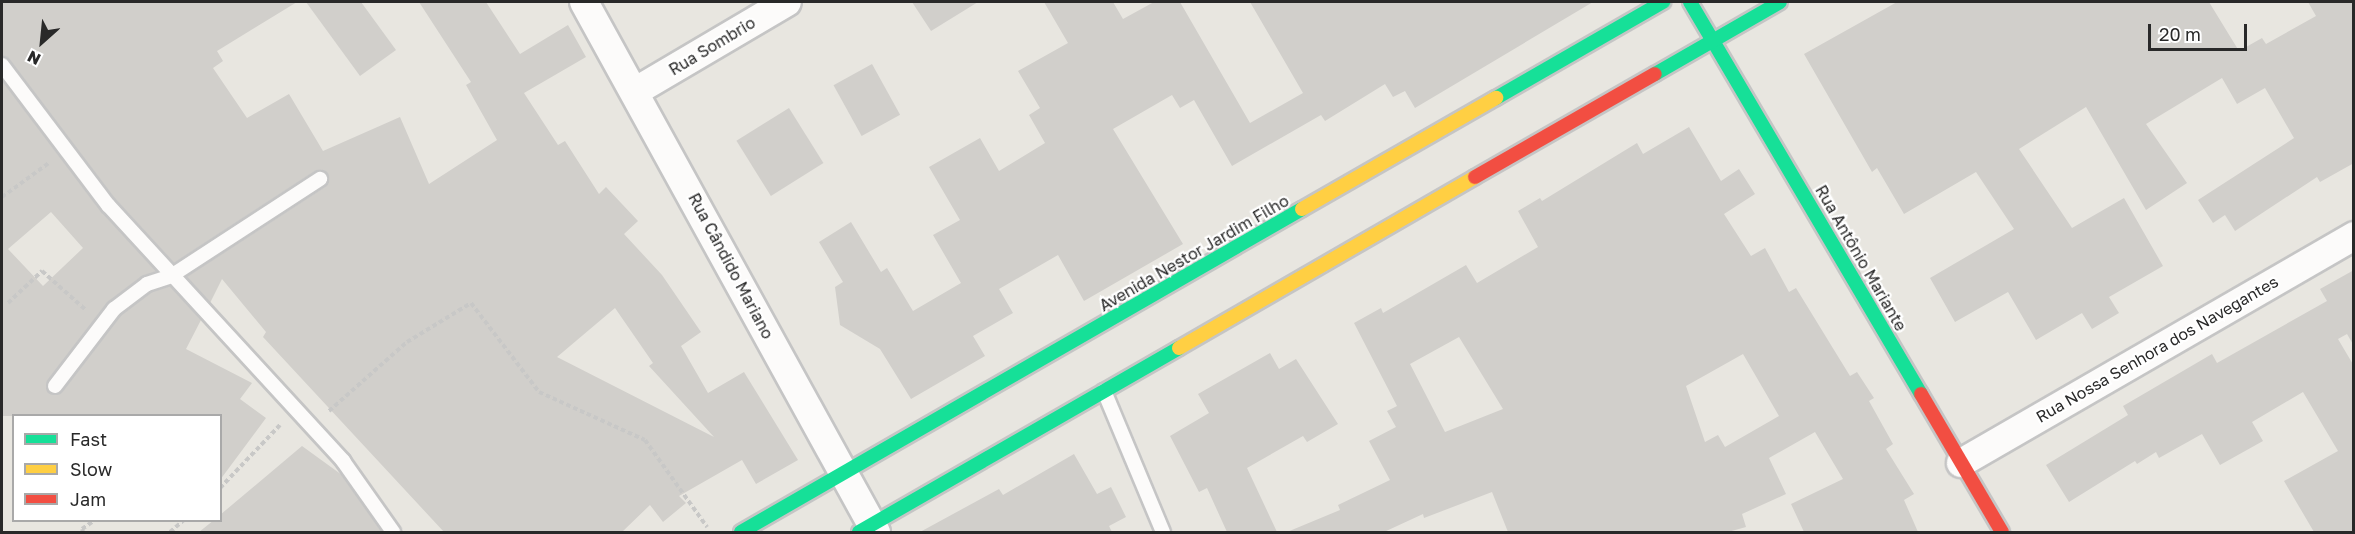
<!DOCTYPE html>
<meta charset="utf-8">
<style>
body{margin:0}
#map{position:relative;width:2355px;height:534px;overflow:hidden;background:#e8e6e0;font-family:"Golos Text",sans-serif}
div>[style]{position:absolute}
.building>*{inset:0;background:#d1cfcb;transform-origin:0 0}
.path>*{height:4px;margin-top:-2px;transform-origin:0;background:repeating-linear-gradient(90deg,#c8c8c7 0 4.5px,transparent 0 7.5px)}
.roads{filter:drop-shadow(2px 0 #c5c5c5) drop-shadow(-2px 0 #c5c5c5) drop-shadow(0 2px #c5c5c5) drop-shadow(0 -2px #c5c5c5)}
.lane>*{height:14px;margin:-7px;padding:0 7px;transform-origin:7px;border-radius:7px;background:#fcfbfa}
.street>*{height:28px;margin:-14px;padding:0 14px;transform-origin:14px;border-radius:14px;background:#fcfbfa}
.fast>*{height:14px;margin:-7px;padding:0 7px;transform-origin:7px;border-radius:7px;background:#16e098}
.slow>*{height:14px;margin:-7px;padding:0 7px;transform-origin:7px;border-radius:7px;background:#ffcf43}
.jam>*{height:14px;margin:-7px;padding:0 7px;transform-origin:7px;border-radius:7px;background:#f24e42}
span{translate:-50% -50%;white-space:nowrap;text-align:center;line-height:1.15;-webkit-text-stroke:4.5px #fff;paint-order:stroke}
.street-label{font-size:16px;color:#292929}
.frame{position:absolute;inset:0;border:3px solid #292929;pointer-events:none}
.legend{position:absolute;left:12px;top:414px;width:210px;height:108px;box-sizing:border-box;background:#fff;border:2px solid #a9a9a9;margin:0;padding:8px 10px;list-style:none;font-size:18px;color:#292929}
.legend li{display:flex;align-items:center;gap:12px;height:30px}
.legend b{width:30px;border:2px solid #a9a9a9}
.north{position:absolute;left:12px;top:12px;width:60px;height:60px;-webkit-text-stroke:4px #fff;paint-order:stroke;rotate:207deg;font-size:16px;font-weight:700;line-height:24px;text-align:center;color:#292929}
.north::after{content:'';display:block;margin:auto;width:21px;height:27px;background:#292929;clip-path:polygon(50% 0,100% 100%,50% 72%,0 100%)}
.scale{position:absolute;left:2148px;top:24px;width:99px;height:27px;box-sizing:border-box;border:3px solid #292929;border-top:0;padding-left:8px;font-size:18px;line-height:21px;white-space:nowrap;color:#292929;-webkit-text-stroke:4px #fff;paint-order:stroke}
</style>
<div id="map">
<div class="building">
<i style="clip-path:polygon(evenodd,2px 2px,297px 2px,217px 51px,223px 61px,213px 68px,247px 118px,289px 94px,323px 151px,400px 117px,429px 184px,497px 140px,466px 85px,471px 82px,419px 2px,486px 2px,520px 54px,568px 25px,586px 57px,524px 93px,558px 145px,565px 141px,599px 194px,606px 187px,638px 221px,624px 234px,662px 275px,701px 332px,681px 346px,708px 393px,744px 372px,798px 460px,756px 484px,742px 460px,679px 496px,686px 503px,663px 522px,650px 505px,622px 532px,444px 532px,263px 337px,266px 332px,222px 279px,210px 303px,186px 277px,325px 187px,327px 174px,315px 171px,174px 263px,115px 199px,9px 60px,2px 56px,2px 2px,615px 308px,653px 363px,649px 366px,714px 437px,557px 357px,615px 308px)"></i>
<i style="clip-path:polygon(306px 2px,361px 2px,396px 50px,360px 76px)"></i>
<i style="clip-path:polygon(912px 2px,978px 2px,931px 31px)"></i>
<i style="clip-path:polygon(1044px 2px,1113px 2px,1123px 19px,1154px 2px,1180px 2px,1250px 123px,1303px 93px,1250px 2px,1593px 2px,1415px 108px,1405px 91px,1393px 97px,1385px 84px,1325px 121px,1321px 115px,1232px 166px,1194px 100px,1180px 108px,1172px 95px,1113px 129px,1183px 244px,1084px 301px,1058px 255px,999px 289px,1013px 313px,973px 336px,985px 356px,911px 399px,880px 349px,840px 325px,835px 287px,843px 282px,819px 242px,851px 222px,881px 272px,887px 268px,913px 311px,961px 283px,933px 235px,960px 220px,929px 167px,980px 138px,999px 171px,1045px 143px,1029px 115px,1040px 108px,1018px 71px,1068px 43px)"></i>
<i style="clip-path:polygon(1897px 2px,2209px 2px,2239px 51px,2262px 38px,2266px 44px,2316px 16px,2308px 2px,2354px 2px,2354px 163px,2320px 182px,2317px 177px,2235px 231px,2225px 215px,2213px 223px,2198px 200px,2294px 138px,2265px 88px,2237px 104px,2222px 78px,2146px 124px,2187px 183px,2146px 210px,2086px 107px,2019px 149px,2072px 228px,2124px 198px,2163px 266px,2109px 297px,2119px 313px,2092px 329px,2082px 313px,2036px 340px,2008px 292px,1955px 322px,1930px 278px,2014px 229px,1976px 172px,1904px 214px,1877px 168px,1872px 172px,1804px 54px)"></i>
<i style="left:872px;top:64px;width:58px;height:44px;rotate:61deg"></i>
<i style="clip-path:polygon(evenodd,2px 79px,101px 211px,157px 271px,142px 277px,107px 303px,48px 381px,47px 390px,53px 395px,62px 392px,120px 315px,151px 292px,170px 286px,201px 320px,186px 349px,252px 383px,240px 399px,266px 418px,220px 480px,220px 416px,2px 416px,2px 79px,51px 212px,83px 248px,43px 286px,8px 249px,51px 212px)"></i>
<i style="left:789px;top:108px;width:65px;height:62px;rotate:58deg"></i>
<i style="clip-path:polygon(evenodd,1689px 127px,1721px 181px,1739px 169px,1755px 194px,1724px 214px,1751px 256px,1765px 248px,1789px 292px,1796px 288px,1850px 376px,1857px 372px,1874px 398px,1869px 401px,1893px 444px,1886px 449px,1914px 494px,1904px 500px,1918px 532px,1804px 532px,1791px 504px,1843px 479px,1815px 432px,1769px 458px,1786px 494px,1742px 514px,1746px 527px,1728px 532px,1508px 532px,1492px 492px,1424px 518px,1423px 514px,1384px 532px,1287px 532px,1340px 510px,1338px 505px,1390px 480px,1369px 441px,1396px 427px,1387px 411px,1397px 406px,1354px 323px,1381px 308px,1383px 313px,1466px 265px,1477px 283px,1538px 247px,1518px 211px,1540px 198px,1542px 201px,1637px 143px,1643px 154px,1689px 127px,1459px 337px,1503px 409px,1445px 432px,1410px 364px,1459px 337px,1689px 127px,1743px 354px,1779px 416px,1725px 447px,1718px 435px,1705px 442px,1686px 386px,1743px 354px)"></i>
<i style="clip-path:polygon(2354px 270px,2354px 346px,2347px 334px,2338px 339px,2354px 366px,2354px 532px,2314px 532px,2284px 481px,2338px 451px,2303px 392px,2252px 422px,2263px 441px,2220px 465px,2202px 434px,2159px 458px,2156px 452px,2137px 464px,2135px 461px,2069px 502px,2046px 465px,2128px 415px,2123px 406px,2212px 354px,2217px 363px,2327px 301px,2320px 289px)"></i>
<i style="clip-path:polygon(1270px 353px,1279px 369px,1296px 359px,1338px 424px,1307px 442px,1303px 436px,1247px 468px,1277px 532px,1227px 532px,1207px 488px,1199px 492px,1170px 436px,1209px 413px,1198px 394px)"></i>
<i style="clip-path:polygon(302px 446px,342px 475px,382px 532px,199px 532px,214px 520px,220px 520px,220px 515px)"></i>
<i style="clip-path:polygon(1074px 454px,1097px 494px,1111px 487px,1126px 517px,1109px 526px,1112px 532px,920px 532px,999px 489px,1003px 495px)"></i>
</div>
<div class="path">
<i style="left:2px;top:197px;width:58px;rotate:-35.9deg"></i>
<i style="left:8px;top:303px;width:47px;rotate:-43.3deg"></i>
<i style="left:42px;top:271px;width:59px;rotate:41.6deg"></i>
<i style="left:329px;top:411px;width:104px;rotate:-41.5deg"></i>
<i style="left:407px;top:342px;width:75px;rotate:-31.4deg"></i>
<i style="left:471px;top:303px;width:112px;rotate:52.6deg"></i>
<i style="left:539px;top:392px;width:116px;rotate:24.4deg"></i>
<i style="left:645px;top:440px;width:107px;rotate:54.5deg"></i>
<i style="left:220px;top:488px;width:87px;rotate:-46.4deg"></i>
<i style="left:83px;top:532px;width:3px;rotate:-108deg"></i>
<i style="left:82px;top:529px;width:16px;rotate:-35deg"></i>
<i style="left:170px;top:532px;width:18px;rotate:-41deg"></i>
</div>
<div class="roads">
<div class="lane">
<i style="left:2px;top:65px;width:176px;rotate:52.9deg"></i>
<i style="left:108px;top:205px;width:348px;rotate:47.4deg"></i>
<i style="left:343px;top:461px;width:87px;rotate:54.8deg"></i>
<i style="left:55px;top:386px;width:97px;rotate:-52.5deg"></i>
<i style="left:114px;top:309px;width:41px;rotate:-37.1deg"></i>
<i style="left:147px;top:284px;width:25px;rotate:-18deg"></i>
<i style="left:171px;top:276px;width:178px;rotate:-33.1deg"></i>
<i style="left:1104px;top:391px;width:153px;rotate:67.3deg"></i>
</div>
<div class="street">
<i style="left:584px;top:2px;width:605px;rotate:61.15deg"></i>
<i style="left:636px;top:91px;width:175px;rotate:-30.5deg"></i>
<i style="left:1961px;top:463px;width:454px;rotate:-30deg"></i>
</div>
<div class="fast">
<i style="left:1690px;top:2px;width:455px;rotate:59.5deg"></i>
<i style="left:1655px;top:74px;width:144px;rotate:-29.9deg"></i>
<i style="left:1496px;top:98px;width:193px;rotate:-29.9deg"></i>
<i style="left:741px;top:532px;width:647px;rotate:-29.93deg"></i>
<i style="left:859px;top:532px;width:369px;rotate:-29.9deg"></i>
</div>
<div class="slow">
<i style="left:1302px;top:209px;width:224px;rotate:-29.8deg"></i>
<i style="left:1179px;top:348px;width:342px;rotate:-30deg"></i>
</div>
<div class="jam">
<i style="left:1475px;top:177px;width:207px;rotate:-29.8deg"></i>
<i style="left:1921px;top:394px;width:160px;rotate:59.6deg"></i>
</div>
</div>
<div class="street-label">
<span style="left:712px;top:46px;rotate:-31deg">Rua Sombrio</span>
<span style="left:1194px;top:253px;rotate:-30deg">Avenida Nestor Jardim Filho</span>
<span style="left:1861px;top:258px;rotate:60deg">Rua Antônio Mariante</span>
<span style="left:731px;top:266px;rotate:62deg">Rua Cândido Mariano</span>
<span style="left:2157px;top:349px;rotate:-30deg">Rua Nossa Senhora dos Navegantes</span>
</div>
<div class="frame"></div>
<ul class="legend">
<li><b style="height:8px;background:#16e098"></b>Fast</li>
<li><b style="height:8px;background:#ffcf43"></b>Slow</li>
<li><b style="height:8px;background:#f24e42"></b>Jam</li>
</ul>
<div class="north">N</div>
<div class="scale">20 m</div>
</div>
